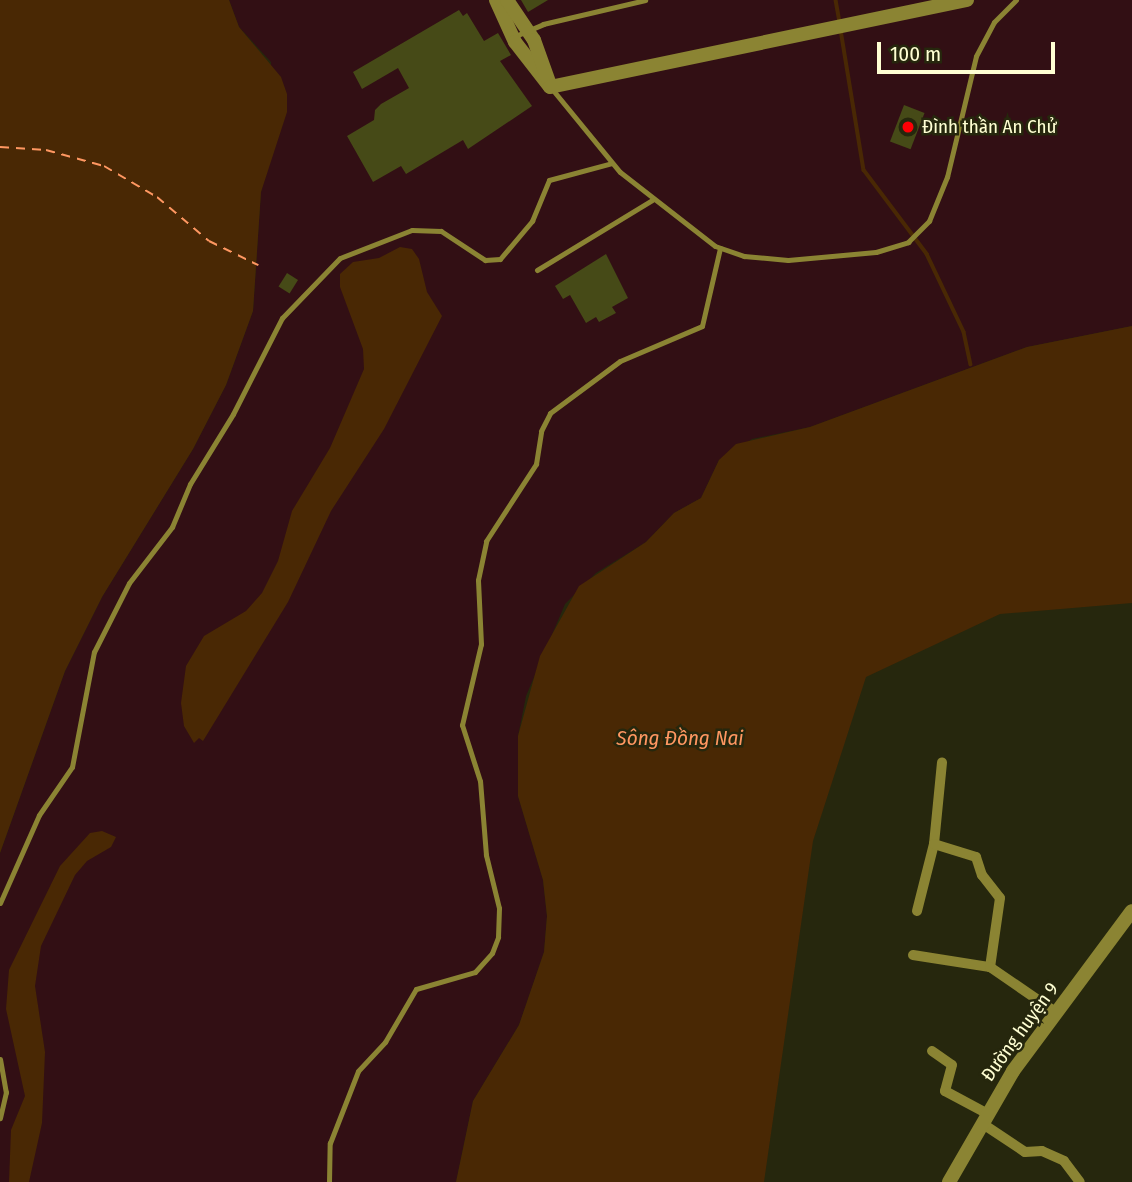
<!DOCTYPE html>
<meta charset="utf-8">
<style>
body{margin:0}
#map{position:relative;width:1132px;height:1182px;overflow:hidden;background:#26270d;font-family:"Fira Sans Condensed",sans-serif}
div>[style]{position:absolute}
.green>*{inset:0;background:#320f14}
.water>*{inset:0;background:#492804}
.stream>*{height:3.5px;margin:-1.75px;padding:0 1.75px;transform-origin:1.75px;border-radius:1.75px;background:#492804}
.ferry>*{height:2px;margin-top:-1px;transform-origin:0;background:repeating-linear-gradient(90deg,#ff9761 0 9px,transparent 0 16px)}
.building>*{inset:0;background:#464a17;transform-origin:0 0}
.service>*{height:5px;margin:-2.5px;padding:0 2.5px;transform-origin:2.5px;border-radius:2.5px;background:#8b8433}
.minor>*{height:10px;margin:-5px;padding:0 5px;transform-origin:5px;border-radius:5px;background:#8b8433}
.tertiary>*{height:14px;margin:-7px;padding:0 7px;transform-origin:7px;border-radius:7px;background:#8b8433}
.dots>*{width:19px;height:19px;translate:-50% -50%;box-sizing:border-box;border:4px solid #26270d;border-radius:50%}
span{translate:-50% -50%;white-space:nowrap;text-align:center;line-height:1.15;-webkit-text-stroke:5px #26270d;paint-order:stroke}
.poi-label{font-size:19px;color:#ffffd3}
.left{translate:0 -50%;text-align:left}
.street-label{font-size:19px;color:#ffffd3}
.water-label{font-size:21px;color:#ff9761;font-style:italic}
.scale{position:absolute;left:877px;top:42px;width:178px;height:32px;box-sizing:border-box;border:4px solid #ffffd3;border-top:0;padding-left:9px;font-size:21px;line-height:24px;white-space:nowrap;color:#ffffd3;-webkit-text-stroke:5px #26270d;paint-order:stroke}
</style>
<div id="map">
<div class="green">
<i style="clip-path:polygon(229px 0,1132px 0,1132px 326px,1027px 347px,810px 427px,752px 439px,719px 460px,701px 498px,674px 513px,646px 542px,596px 573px,565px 604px,526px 696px,518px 736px,518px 796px,543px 880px,547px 916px,544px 952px,519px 1025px,473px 1101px,456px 1182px,0 1182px,0 853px,65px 671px,102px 597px,193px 449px,226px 385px,253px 311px,261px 192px,269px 160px,271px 62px,239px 27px)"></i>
</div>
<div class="water">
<i style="clip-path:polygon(0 0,229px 0,239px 27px,281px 77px,287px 94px,287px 112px,261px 192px,253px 311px,226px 385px,193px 449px,102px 597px,65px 671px,0 853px)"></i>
<i style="clip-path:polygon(400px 247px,412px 249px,419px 259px,427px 292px,442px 316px,384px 429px,331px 511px,288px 602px,203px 741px,199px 738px,194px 743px,184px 726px,181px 703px,186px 666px,204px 636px,246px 611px,262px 593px,278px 561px,292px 511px,330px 448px,364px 369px,363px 349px,340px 287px,340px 274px,353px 262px,379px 258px)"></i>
<i style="clip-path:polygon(1132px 326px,1132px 603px,1000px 614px,866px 677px,813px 841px,764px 1182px,456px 1182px,473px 1101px,519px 1025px,544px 952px,547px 916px,543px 880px,518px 796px,518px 736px,540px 656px,579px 586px,646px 542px,674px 513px,701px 498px,719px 460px,736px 444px,810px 427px,1027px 347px)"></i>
<i style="clip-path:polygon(102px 831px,116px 837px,111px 847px,87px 861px,75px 875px,41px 946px,35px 986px,45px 1052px,42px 1123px,29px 1182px,9px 1182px,11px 1130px,25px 1096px,6px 1009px,9px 970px,60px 866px,90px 833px)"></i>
</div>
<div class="stream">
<i style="left:836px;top:0;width:22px;rotate:80deg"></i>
<i style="left:841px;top:30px;width:142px;rotate:80.7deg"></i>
<i style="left:864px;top:170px;width:105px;rotate:53.1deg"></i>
<i style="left:927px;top:254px;width:86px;rotate:64.6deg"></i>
<i style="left:964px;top:332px;width:33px;rotate:78deg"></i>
</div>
<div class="ferry">
<i style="left:0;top:147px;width:46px;rotate:3.7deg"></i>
<i style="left:46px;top:150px;width:60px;rotate:15.4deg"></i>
<i style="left:104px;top:166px;width:61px;rotate:30.3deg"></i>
<i style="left:157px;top:197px;width:68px;rotate:40.2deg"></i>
<i style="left:209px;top:241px;width:55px;rotate:26.1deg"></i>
</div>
<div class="building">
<i style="clip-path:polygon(521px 0,548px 0,528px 12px)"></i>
<i style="clip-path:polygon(459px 10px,463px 16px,467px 13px,484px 41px,498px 33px,511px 55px,500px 61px,532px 106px,468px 149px,463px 140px,406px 174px,401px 166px,373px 182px,347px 136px,374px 120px,375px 110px,381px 104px,409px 88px,398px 68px,362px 89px,353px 72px)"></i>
<i style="left:904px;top:105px;width:22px;height:39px;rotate:21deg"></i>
<i style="clip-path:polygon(606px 254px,628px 298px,612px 307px,616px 313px,599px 322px,596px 317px,586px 323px,570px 295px,563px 299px,555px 286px)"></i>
<i style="left:287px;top:273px;width:13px;height:16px;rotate:32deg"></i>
</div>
<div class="service">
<i style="left:513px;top:37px;width:33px;rotate:-23deg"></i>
<i style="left:543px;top:24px;width:105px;rotate:-13.2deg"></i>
<i style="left:552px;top:89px;width:107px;rotate:50.7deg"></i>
<i style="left:620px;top:172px;width:120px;rotate:37.9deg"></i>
<i style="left:715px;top:246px;width:31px;rotate:19deg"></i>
<i style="left:744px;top:256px;width:44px;rotate:5.2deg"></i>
<i style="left:788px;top:260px;width:88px;rotate:-5.2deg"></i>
<i style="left:876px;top:252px;width:34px;rotate:-17deg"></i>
<i style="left:908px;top:242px;width:30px;rotate:-45deg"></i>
<i style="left:929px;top:221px;width:48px;rotate:-67.8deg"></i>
<i style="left:947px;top:177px;width:124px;rotate:-76.5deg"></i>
<i style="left:976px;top:56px;width:38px;rotate:-62deg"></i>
<i style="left:994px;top:22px;width:31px;rotate:-45deg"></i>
<i style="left:537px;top:270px;width:135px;rotate:-31.3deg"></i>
<i style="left:0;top:903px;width:96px;rotate:-66.1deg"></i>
<i style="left:39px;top:815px;width:58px;rotate:-55.5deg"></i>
<i style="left:72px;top:767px;width:117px;rotate:-79.2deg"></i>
<i style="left:94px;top:652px;width:77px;rotate:-63.1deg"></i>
<i style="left:129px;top:583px;width:71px;rotate:-52.5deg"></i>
<i style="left:172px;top:527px;width:47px;rotate:-67.3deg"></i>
<i style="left:190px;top:484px;width:82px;rotate:-58.4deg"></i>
<i style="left:233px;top:414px;width:108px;rotate:-63deg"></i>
<i style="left:282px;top:318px;width:83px;rotate:-46deg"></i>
<i style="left:340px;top:258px;width:77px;rotate:-21.3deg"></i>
<i style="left:412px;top:230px;width:29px;rotate:2deg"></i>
<i style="left:441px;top:231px;width:53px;rotate:33.4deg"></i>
<i style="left:485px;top:260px;width:15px;rotate:-4deg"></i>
<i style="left:500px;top:259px;width:50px;rotate:-49.9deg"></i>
<i style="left:532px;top:221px;width:44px;rotate:-67.5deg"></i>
<i style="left:549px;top:180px;width:65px;rotate:-15.1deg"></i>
<i style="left:0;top:1059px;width:34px;rotate:80deg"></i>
<i style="left:6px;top:1092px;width:27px;rotate:103deg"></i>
<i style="left:329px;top:1182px;width:39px;rotate:-89deg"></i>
<i style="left:330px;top:1143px;width:77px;rotate:-68.7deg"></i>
<i style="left:358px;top:1071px;width:40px;rotate:-47deg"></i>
<i style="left:385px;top:1042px;width:61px;rotate:-59.7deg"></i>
<i style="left:416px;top:989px;width:61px;rotate:-16.1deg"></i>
<i style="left:475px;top:972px;width:25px;rotate:-48deg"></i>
<i style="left:492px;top:953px;width:17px;rotate:-69deg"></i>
<i style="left:498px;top:937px;width:29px;rotate:-88deg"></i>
<i style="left:499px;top:908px;width:55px;rotate:-103.8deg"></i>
<i style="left:486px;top:855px;width:74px;rotate:-94.6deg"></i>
<i style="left:480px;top:781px;width:59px;rotate:-107.8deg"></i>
<i style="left:462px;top:725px;width:83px;rotate:-76.8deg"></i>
<i style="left:481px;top:644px;width:64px;rotate:-92.7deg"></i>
<i style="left:478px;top:580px;width:40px;rotate:-78deg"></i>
<i style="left:486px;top:541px;width:92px;rotate:-57deg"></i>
<i style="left:536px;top:464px;width:33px;rotate:-81deg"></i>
<i style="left:541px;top:431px;width:20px;rotate:-63deg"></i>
<i style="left:550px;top:413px;width:87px;rotate:-36.6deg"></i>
<i style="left:620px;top:361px;width:89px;rotate:-23.1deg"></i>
<i style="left:702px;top:326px;width:80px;rotate:-77deg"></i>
</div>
<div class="minor">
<i style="left:934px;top:844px;width:82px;rotate:-84.4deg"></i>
<i style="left:917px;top:911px;width:69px;rotate:-75.8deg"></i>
<i style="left:934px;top:844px;width:44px;rotate:17.2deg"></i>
<i style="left:976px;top:857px;width:19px;rotate:72deg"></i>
<i style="left:982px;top:875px;width:29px;rotate:52deg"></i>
<i style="left:1000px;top:898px;width:70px;rotate:98.2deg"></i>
<i style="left:913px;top:955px;width:78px;rotate:8.9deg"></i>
<i style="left:990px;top:967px;width:81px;rotate:34.5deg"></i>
<i style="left:932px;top:1051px;width:24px;rotate:35deg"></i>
<i style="left:952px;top:1065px;width:27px;rotate:105deg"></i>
<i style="left:945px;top:1091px;width:49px;rotate:28.1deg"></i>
<i style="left:983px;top:1124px;width:50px;rotate:33.7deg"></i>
<i style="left:1025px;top:1152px;width:17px;rotate:-3deg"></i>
<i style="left:1042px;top:1151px;width:24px;rotate:24deg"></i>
<i style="left:1064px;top:1161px;width:26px;rotate:53deg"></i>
</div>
<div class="tertiary">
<i style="left:496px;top:0;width:46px;rotate:65.7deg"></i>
<i style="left:515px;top:42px;width:57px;rotate:52.1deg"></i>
<i style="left:507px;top:0;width:48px;rotate:56deg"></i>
<i style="left:534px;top:40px;width:48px;rotate:70.4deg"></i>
<i style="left:550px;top:87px;width:426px;rotate:-11.8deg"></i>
<i style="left:949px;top:1182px;width:128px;rotate:-60deg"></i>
<i style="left:1013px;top:1071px;width:199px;rotate:-53.4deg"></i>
</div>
<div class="dots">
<i style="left:908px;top:127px;background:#fe0005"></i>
</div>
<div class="poi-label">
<span class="left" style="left:922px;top:127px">Đình thần An Chử</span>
</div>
<div class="street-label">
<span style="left:1020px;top:1032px;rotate:-54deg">Đường huyện 9</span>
</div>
<div class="water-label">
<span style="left:680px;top:738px">Sông Đồng Nai</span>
</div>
<div class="scale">100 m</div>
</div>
